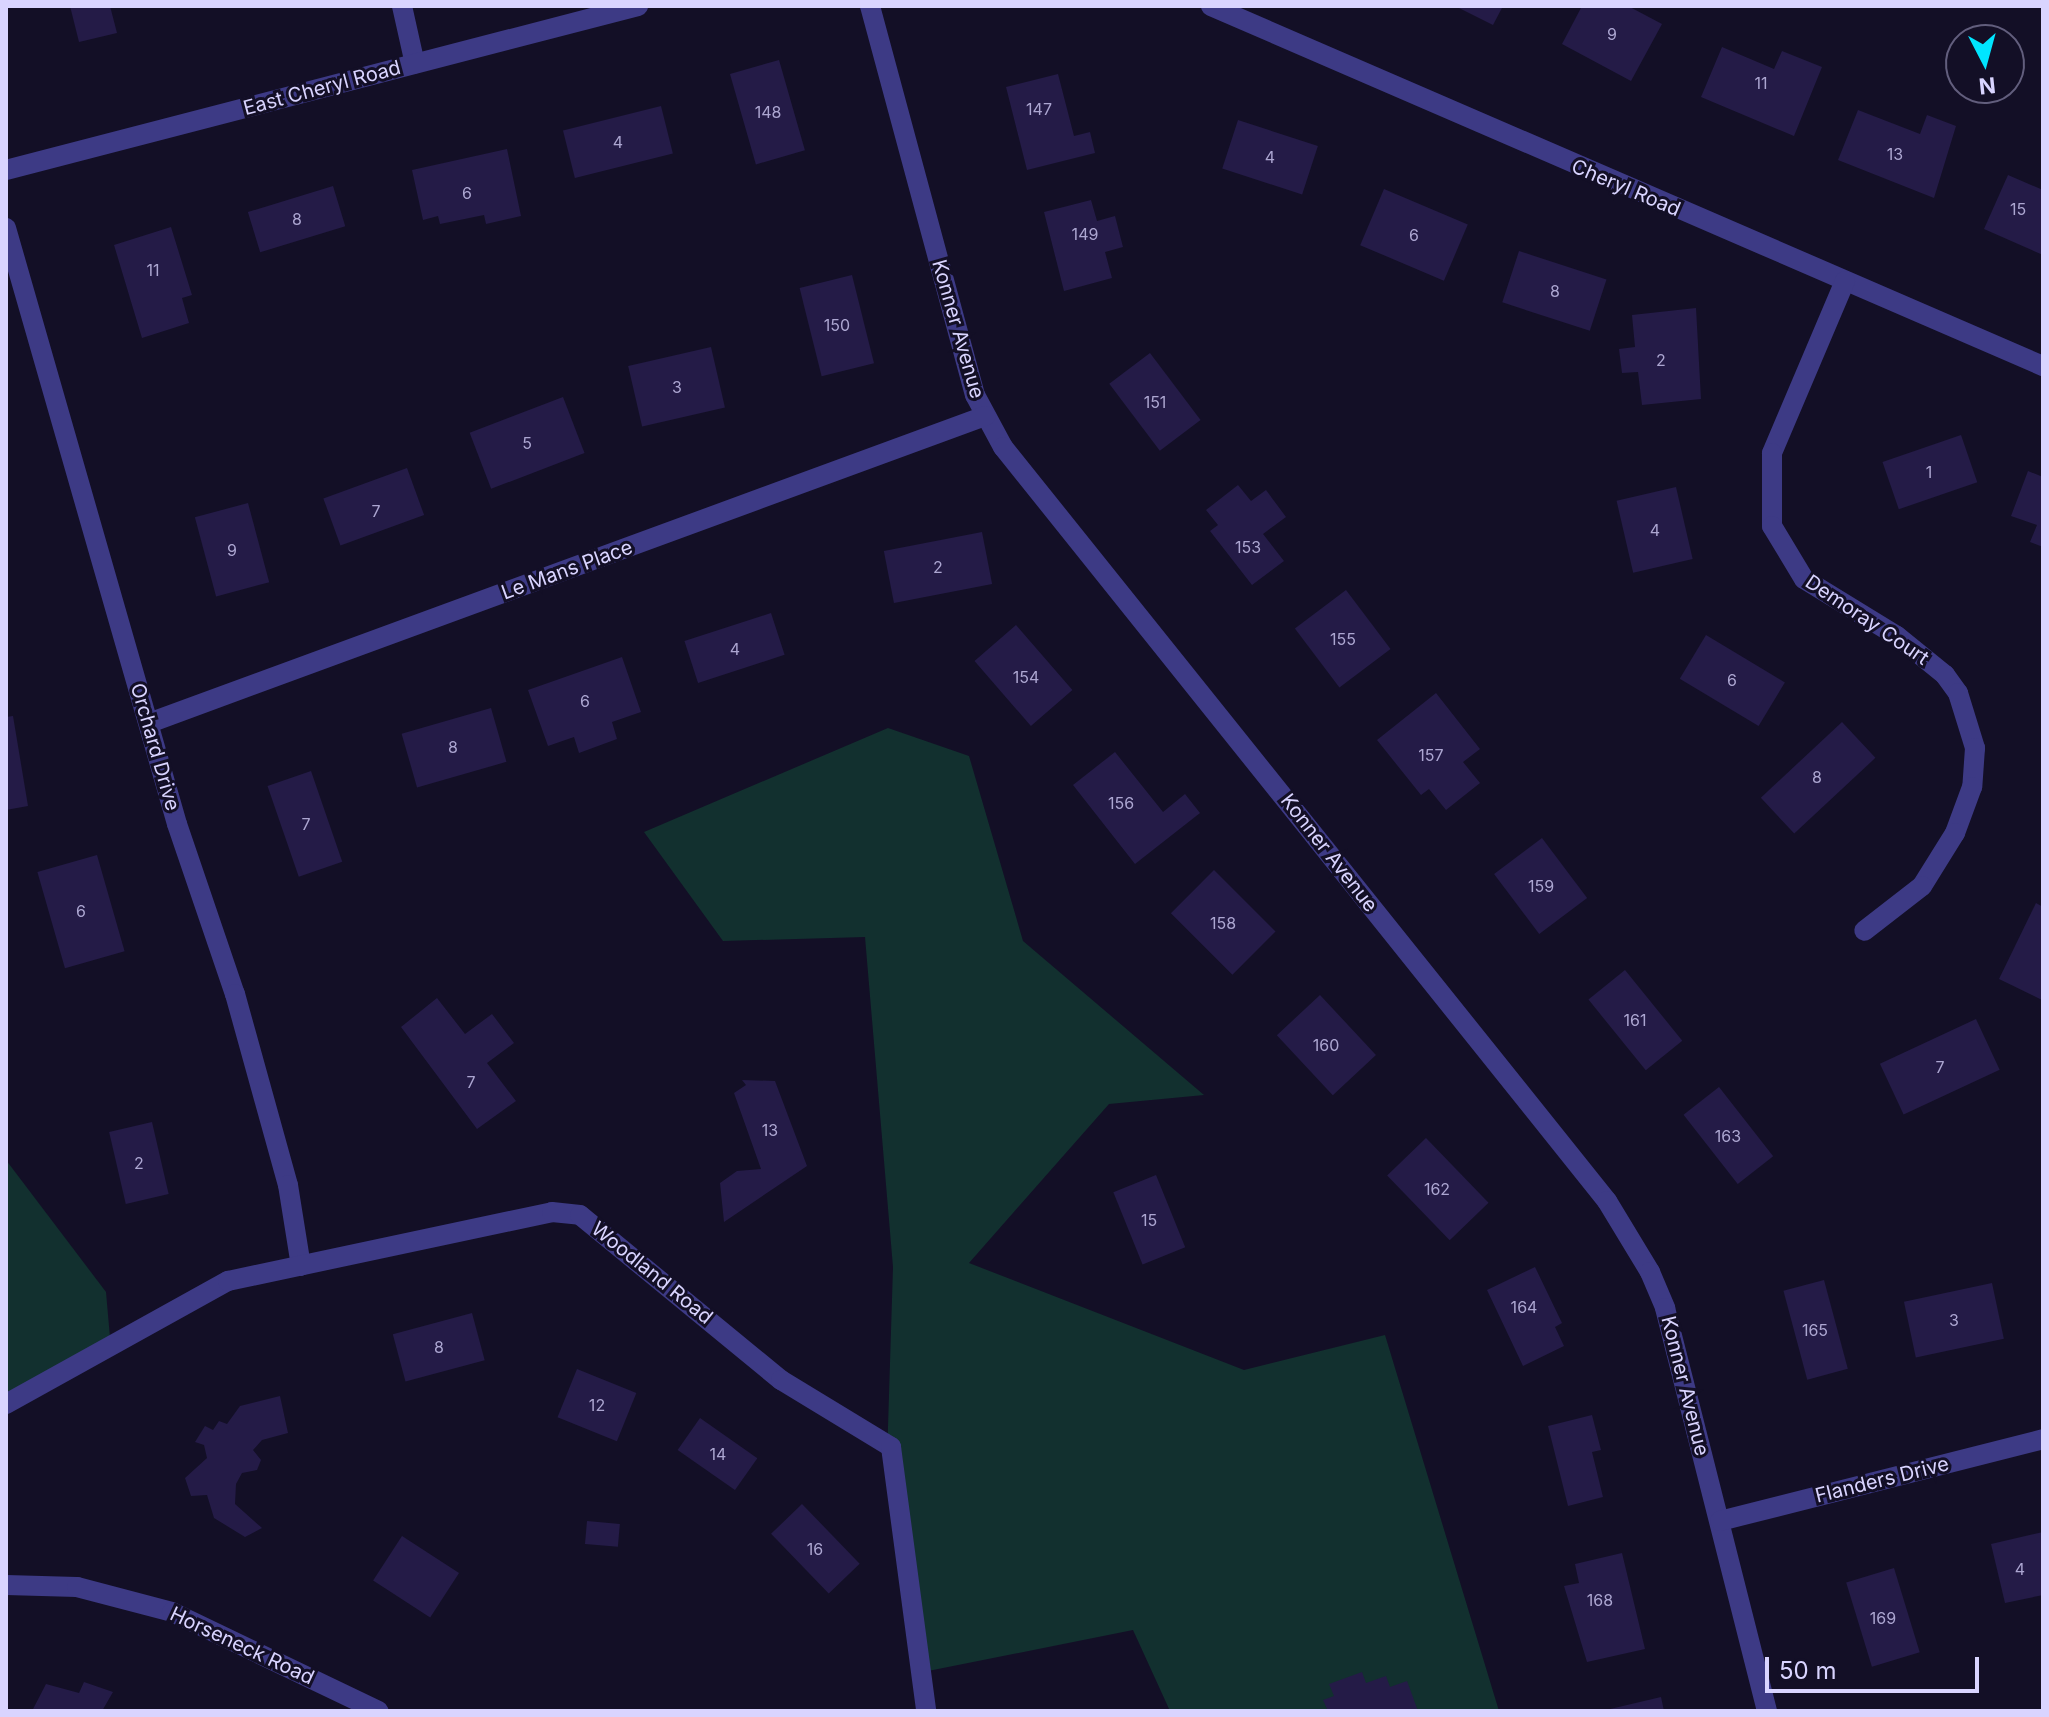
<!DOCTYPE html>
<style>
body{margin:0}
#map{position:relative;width:2049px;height:1717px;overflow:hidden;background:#130f26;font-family:Inter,sans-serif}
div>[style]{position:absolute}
.green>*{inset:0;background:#12302f}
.building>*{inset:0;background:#241b47;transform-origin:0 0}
.minor>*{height:20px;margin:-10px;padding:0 10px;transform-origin:10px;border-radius:10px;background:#3d3a85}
span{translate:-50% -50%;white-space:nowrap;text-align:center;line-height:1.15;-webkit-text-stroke:6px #130f26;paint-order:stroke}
.number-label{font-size:16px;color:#aca6d1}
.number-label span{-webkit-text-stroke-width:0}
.street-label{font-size:20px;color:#d9d4ff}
.frame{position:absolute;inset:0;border:8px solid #d9d4ff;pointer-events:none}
.north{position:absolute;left:1945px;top:24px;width:80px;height:80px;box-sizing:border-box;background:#130f26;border:2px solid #625e7d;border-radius:50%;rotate:174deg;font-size:22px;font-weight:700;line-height:32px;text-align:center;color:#d9d4ff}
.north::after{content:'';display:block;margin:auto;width:28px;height:36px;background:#00e5ff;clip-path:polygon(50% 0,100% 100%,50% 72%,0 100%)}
.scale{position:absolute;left:1765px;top:1657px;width:214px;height:36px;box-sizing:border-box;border:4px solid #d9d4ff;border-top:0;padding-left:10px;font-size:24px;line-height:28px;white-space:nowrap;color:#d9d4ff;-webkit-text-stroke:6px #130f26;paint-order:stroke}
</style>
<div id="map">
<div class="green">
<i style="clip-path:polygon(888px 728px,969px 756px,1023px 941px,1204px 1095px,1109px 1104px,969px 1263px,1244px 1370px,1385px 1335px,1499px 1711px,1170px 1711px,1133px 1630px,928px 1671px,887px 1459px,893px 1267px,865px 937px,723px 941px,644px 832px)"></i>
<i style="clip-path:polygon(6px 1160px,106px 1292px,111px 1349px,6px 1399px)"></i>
</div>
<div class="building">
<i style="clip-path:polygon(70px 6px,110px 6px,117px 33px,79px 42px)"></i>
<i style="clip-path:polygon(1455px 6px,1503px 6px,1493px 25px)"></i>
<i style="clip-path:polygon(1582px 6px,1628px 6px,1662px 24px,1631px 81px,1562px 44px)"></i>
<i style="clip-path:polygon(1722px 47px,1774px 69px,1782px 51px,1822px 67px,1794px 136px,1701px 97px)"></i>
<i style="left:779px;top:60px;width:94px;height:51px;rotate:74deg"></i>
<i style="clip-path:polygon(1058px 74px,1074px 136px,1090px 132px,1095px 153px,1027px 170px,1006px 87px)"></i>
<i style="left:661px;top:106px;width:49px;height:101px;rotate:76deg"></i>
<i style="clip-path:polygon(1858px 110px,1920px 134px,1927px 115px,1956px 126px,1934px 198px,1838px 160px)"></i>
<i style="left:1238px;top:120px;width:84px;height:51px;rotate:18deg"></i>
<i style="clip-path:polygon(507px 149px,521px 216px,486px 224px,484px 215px,440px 224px,438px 216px,423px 220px,412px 170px)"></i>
<i style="clip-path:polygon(2008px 175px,2043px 190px,2043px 255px,1984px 229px)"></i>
<i style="left:333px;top:186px;width:42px;height:89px;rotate:73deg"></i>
<i style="left:1384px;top:189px;width:91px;height:61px;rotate:23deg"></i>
<i style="clip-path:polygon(1091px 200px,1097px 221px,1115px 216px,1123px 247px,1105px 252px,1112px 278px,1064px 291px,1044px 212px)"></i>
<i style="clip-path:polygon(171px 227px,192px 295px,182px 298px,189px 323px,142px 338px,114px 245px)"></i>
<i style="left:1519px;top:251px;width:92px;height:54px;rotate:18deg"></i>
<i style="left:852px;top:275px;width:91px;height:54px;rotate:76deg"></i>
<i style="clip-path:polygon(1696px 308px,1701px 399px,1642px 405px,1638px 372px,1622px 373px,1619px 349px,1635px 347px,1632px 315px)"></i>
<i style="left:711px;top:347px;width:62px;height:85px;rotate:77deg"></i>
<i style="left:1150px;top:353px;width:84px;height:51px;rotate:53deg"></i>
<i style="left:563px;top:397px;width:60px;height:100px;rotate:69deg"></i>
<i style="left:1961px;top:435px;width:50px;height:83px;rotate:71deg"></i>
<i style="left:407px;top:468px;width:50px;height:89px;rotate:70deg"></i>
<i style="clip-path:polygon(2028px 471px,2043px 477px,2043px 547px,2030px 542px,2037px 525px,2011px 516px)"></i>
<i style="clip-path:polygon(1238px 485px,1251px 501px,1266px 490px,1286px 517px,1263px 534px,1284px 561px,1252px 585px,1210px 531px,1218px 525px,1206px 510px)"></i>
<i style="left:1676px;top:487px;width:74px;height:61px;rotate:77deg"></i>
<i style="left:248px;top:503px;width:82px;height:55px;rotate:75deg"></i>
<i style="left:982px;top:532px;width:53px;height:100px;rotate:79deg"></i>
<i style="left:1346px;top:590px;width:74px;height:64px;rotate:53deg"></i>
<i style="left:771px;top:613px;width:44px;height:91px;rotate:72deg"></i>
<i style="left:1016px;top:625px;width:86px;height:55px;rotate:49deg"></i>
<i style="left:1706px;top:635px;width:92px;height:51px;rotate:31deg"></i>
<i style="clip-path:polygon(622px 657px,641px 712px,612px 722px,617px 739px,579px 753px,574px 737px,548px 746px,528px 690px)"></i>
<i style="clip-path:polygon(1436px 693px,1480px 749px,1463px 762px,1480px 783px,1446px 810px,1429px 789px,1421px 795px,1377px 740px)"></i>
<i style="left:491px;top:708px;width:56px;height:93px;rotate:74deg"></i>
<i style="clip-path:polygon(13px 716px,28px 806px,6px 810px,6px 717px)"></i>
<i style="left:1842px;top:722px;width:49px;height:111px;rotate:47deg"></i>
<i style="clip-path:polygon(1115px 752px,1163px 812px,1185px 794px,1200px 813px,1135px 864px,1073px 785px)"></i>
<i style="left:311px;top:771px;width:96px;height:46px;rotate:71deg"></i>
<i style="left:1542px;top:838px;width:75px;height:60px;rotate:53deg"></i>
<i style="left:97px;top:855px;width:100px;height:62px;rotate:74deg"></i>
<i style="left:1214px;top:870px;width:87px;height:61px;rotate:45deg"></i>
<i style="clip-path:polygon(2036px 903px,2043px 907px,2042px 1000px,1999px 979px)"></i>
<i style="left:1625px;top:970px;width:91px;height:47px;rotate:51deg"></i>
<i style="left:1320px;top:995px;width:82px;height:59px;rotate:47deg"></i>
<i style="clip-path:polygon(437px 998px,465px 1034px,492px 1014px,514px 1043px,487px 1063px,516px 1101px,477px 1129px,401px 1027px)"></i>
<i style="left:1976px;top:1019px;width:56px;height:106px;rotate:65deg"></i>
<i style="clip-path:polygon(742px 1080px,775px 1081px,807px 1166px,724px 1222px,720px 1183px,737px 1171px,761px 1169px,734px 1093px,746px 1085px)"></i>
<i style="left:1719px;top:1087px;width:88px;height:45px;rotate:52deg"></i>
<i style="left:152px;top:1122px;width:74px;height:44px;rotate:77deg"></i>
<i style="left:1426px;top:1138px;width:90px;height:54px;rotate:46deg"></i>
<i style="left:1156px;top:1175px;width:78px;height:46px;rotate:68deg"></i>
<i style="clip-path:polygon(1535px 1267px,1562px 1323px,1555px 1327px,1564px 1346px,1523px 1366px,1487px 1290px)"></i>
<i style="left:1824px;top:1280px;width:92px;height:42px;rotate:75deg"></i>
<i style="left:1992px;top:1283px;width:57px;height:90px;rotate:78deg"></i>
<i style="left:472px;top:1313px;width:49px;height:82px;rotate:75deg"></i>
<i style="left:577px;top:1369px;width:64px;height:52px;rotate:22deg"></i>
<i style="clip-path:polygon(280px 1396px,288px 1433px,262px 1440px,253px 1450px,261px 1460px,257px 1470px,242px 1473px,236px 1484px,235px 1504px,262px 1528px,245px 1537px,214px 1518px,207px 1495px,191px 1496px,185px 1478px,207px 1458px,204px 1445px,195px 1442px,205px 1426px,213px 1430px,219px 1421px,227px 1424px,240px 1406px)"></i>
<i style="clip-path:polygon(1592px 1415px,1601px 1450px,1592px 1452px,1603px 1497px,1568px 1506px,1548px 1426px)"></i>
<i style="left:700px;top:1418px;width:70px;height:39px;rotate:35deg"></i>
<i style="left:802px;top:1504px;width:83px;height:43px;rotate:46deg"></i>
<i style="left:587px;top:1521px;width:33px;height:23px;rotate:5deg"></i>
<i style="clip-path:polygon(2043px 1532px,2043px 1595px,2005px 1603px,1991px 1544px)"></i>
<i style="left:402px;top:1536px;width:68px;height:53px;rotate:33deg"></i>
<i style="clip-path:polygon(1622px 1553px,1645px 1649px,1587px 1662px,1564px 1586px,1579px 1583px,1575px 1564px)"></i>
<i style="left:1894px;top:1568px;width:88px;height:50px;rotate:73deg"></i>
<i style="clip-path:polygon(1362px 1672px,1366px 1683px,1386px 1676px,1390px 1687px,1407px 1681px,1418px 1711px,1328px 1711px,1323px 1700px,1334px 1696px,1329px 1684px)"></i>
<i style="clip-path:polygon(84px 1682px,113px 1692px,102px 1711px,32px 1711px,46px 1684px,79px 1693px)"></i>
<i style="clip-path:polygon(1661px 1697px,1664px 1711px,1606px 1711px,1606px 1710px)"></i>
</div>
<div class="minor">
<i style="left:402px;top:6px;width:59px;rotate:77.4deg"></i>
<i style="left:870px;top:6px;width:403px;rotate:74.9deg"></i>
<i style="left:975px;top:395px;width:59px;rotate:61.7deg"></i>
<i style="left:1003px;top:447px;width:966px;rotate:51.3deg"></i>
<i style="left:1607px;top:1201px;width:83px;rotate:58.8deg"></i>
<i style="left:1650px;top:1272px;width:39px;rotate:67deg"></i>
<i style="left:1665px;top:1308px;width:416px;rotate:75.8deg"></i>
<i style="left:1211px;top:6px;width:907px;rotate:23.4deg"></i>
<i style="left:6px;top:170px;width:653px;rotate:-14.55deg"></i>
<i style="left:6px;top:228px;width:620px;rotate:73.99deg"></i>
<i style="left:177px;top:824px;width:180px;rotate:71.2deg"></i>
<i style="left:235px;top:994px;width:198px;rotate:74.5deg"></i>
<i style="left:288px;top:1185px;width:82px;rotate:80.9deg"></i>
<i style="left:1845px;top:281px;width:187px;rotate:113deg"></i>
<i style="left:1772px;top:453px;width:73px;rotate:90deg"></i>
<i style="left:1772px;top:526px;width:62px;rotate:58.9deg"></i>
<i style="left:1804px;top:579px;width:109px;rotate:31.5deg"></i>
<i style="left:1897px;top:636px;width:62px;rotate:39.1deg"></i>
<i style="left:1945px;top:675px;width:22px;rotate:54deg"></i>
<i style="left:1958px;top:693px;width:58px;rotate:72.8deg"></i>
<i style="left:1975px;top:748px;width:39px;rotate:94deg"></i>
<i style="left:1972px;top:787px;width:49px;rotate:110.3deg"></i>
<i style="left:1955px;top:833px;width:62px;rotate:121.9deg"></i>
<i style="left:1922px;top:886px;width:73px;rotate:142.2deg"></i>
<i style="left:149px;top:723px;width:891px;rotate:-20.16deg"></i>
<i style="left:6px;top:1404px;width:254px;rotate:-29deg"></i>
<i style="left:228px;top:1281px;width:331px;rotate:-12deg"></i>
<i style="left:552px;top:1212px;width:28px;rotate:6deg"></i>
<i style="left:580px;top:1215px;width:260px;rotate:39.4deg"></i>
<i style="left:781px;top:1380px;width:129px;rotate:31.3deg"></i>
<i style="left:891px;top:1447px;width:266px;rotate:82.4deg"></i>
<i style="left:1720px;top:1521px;width:333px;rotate:-14.2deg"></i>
<i style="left:6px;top:1585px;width:71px;rotate:1.6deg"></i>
<i style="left:77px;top:1587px;width:98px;rotate:14.7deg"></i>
<i style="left:172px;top:1612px;width:229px;rotate:25.6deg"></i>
</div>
<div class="number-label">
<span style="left:1612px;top:34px">9</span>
<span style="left:1761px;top:83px">11</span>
<span style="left:1039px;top:109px">147</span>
<span style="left:768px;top:112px">148</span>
<span style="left:618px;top:142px">4</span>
<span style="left:1895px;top:154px">13</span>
<span style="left:1270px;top:157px">4</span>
<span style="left:467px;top:193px">6</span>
<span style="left:2018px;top:209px">15</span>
<span style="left:297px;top:219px">8</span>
<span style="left:1085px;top:234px">149</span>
<span style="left:1414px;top:235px">6</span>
<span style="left:153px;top:270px">11</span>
<span style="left:1555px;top:291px">8</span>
<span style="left:837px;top:325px">150</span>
<span style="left:1661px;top:360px">2</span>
<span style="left:677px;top:387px">3</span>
<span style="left:1155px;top:402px">151</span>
<span style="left:527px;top:443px">5</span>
<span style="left:1929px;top:472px">1</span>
<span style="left:376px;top:511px">7</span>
<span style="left:1655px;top:530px">4</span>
<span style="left:1248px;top:547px">153</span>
<span style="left:232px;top:550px">9</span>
<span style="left:938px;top:567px">2</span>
<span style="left:1343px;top:639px">155</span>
<span style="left:735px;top:649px">4</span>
<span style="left:1026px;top:677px">154</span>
<span style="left:1732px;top:680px">6</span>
<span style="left:585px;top:701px">6</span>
<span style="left:453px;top:747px">8</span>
<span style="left:1431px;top:755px">157</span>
<span style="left:1817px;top:777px">8</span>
<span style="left:1121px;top:803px">156</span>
<span style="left:306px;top:824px">7</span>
<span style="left:1541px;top:886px">159</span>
<span style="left:81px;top:911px">6</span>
<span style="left:1223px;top:923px">158</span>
<span style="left:1635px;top:1020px">161</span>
<span style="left:1326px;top:1045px">160</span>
<span style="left:1940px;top:1067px">7</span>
<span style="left:471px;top:1082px">7</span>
<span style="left:770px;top:1130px">13</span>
<span style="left:1728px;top:1136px">163</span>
<span style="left:139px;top:1163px">2</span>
<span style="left:1437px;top:1189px">162</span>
<span style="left:1149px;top:1220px">15</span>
<span style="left:1524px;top:1307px">164</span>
<span style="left:1954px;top:1320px">3</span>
<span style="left:1815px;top:1330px">165</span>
<span style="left:439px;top:1347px">8</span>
<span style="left:597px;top:1405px">12</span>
<span style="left:718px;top:1454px">14</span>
<span style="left:815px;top:1549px">16</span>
<span style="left:2020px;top:1569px">4</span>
<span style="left:1600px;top:1600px">168</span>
<span style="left:1883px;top:1618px">169</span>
</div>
<div class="street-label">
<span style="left:322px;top:88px;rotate:-15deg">East Cheryl Road</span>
<span style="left:1626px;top:188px;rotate:23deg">Cheryl Road</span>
<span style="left:958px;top:329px;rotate:74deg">Konner Avenue</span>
<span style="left:567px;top:570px;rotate:-20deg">Le Mans Place</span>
<span style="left:1867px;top:620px;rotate:34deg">Demoray Court</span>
<span style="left:155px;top:747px;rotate:74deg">Orchard Drive</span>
<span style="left:1329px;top:853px;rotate:52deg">Konner Avenue</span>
<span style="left:652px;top:1273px;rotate:39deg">Woodland Road</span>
<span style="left:1685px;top:1386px;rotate:76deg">Konner Avenue</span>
<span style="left:1882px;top:1480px;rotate:-14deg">Flanders Drive</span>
<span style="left:242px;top:1646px;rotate:25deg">Horseneck Road</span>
</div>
<div class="frame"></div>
<div class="north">N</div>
<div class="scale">50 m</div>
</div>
